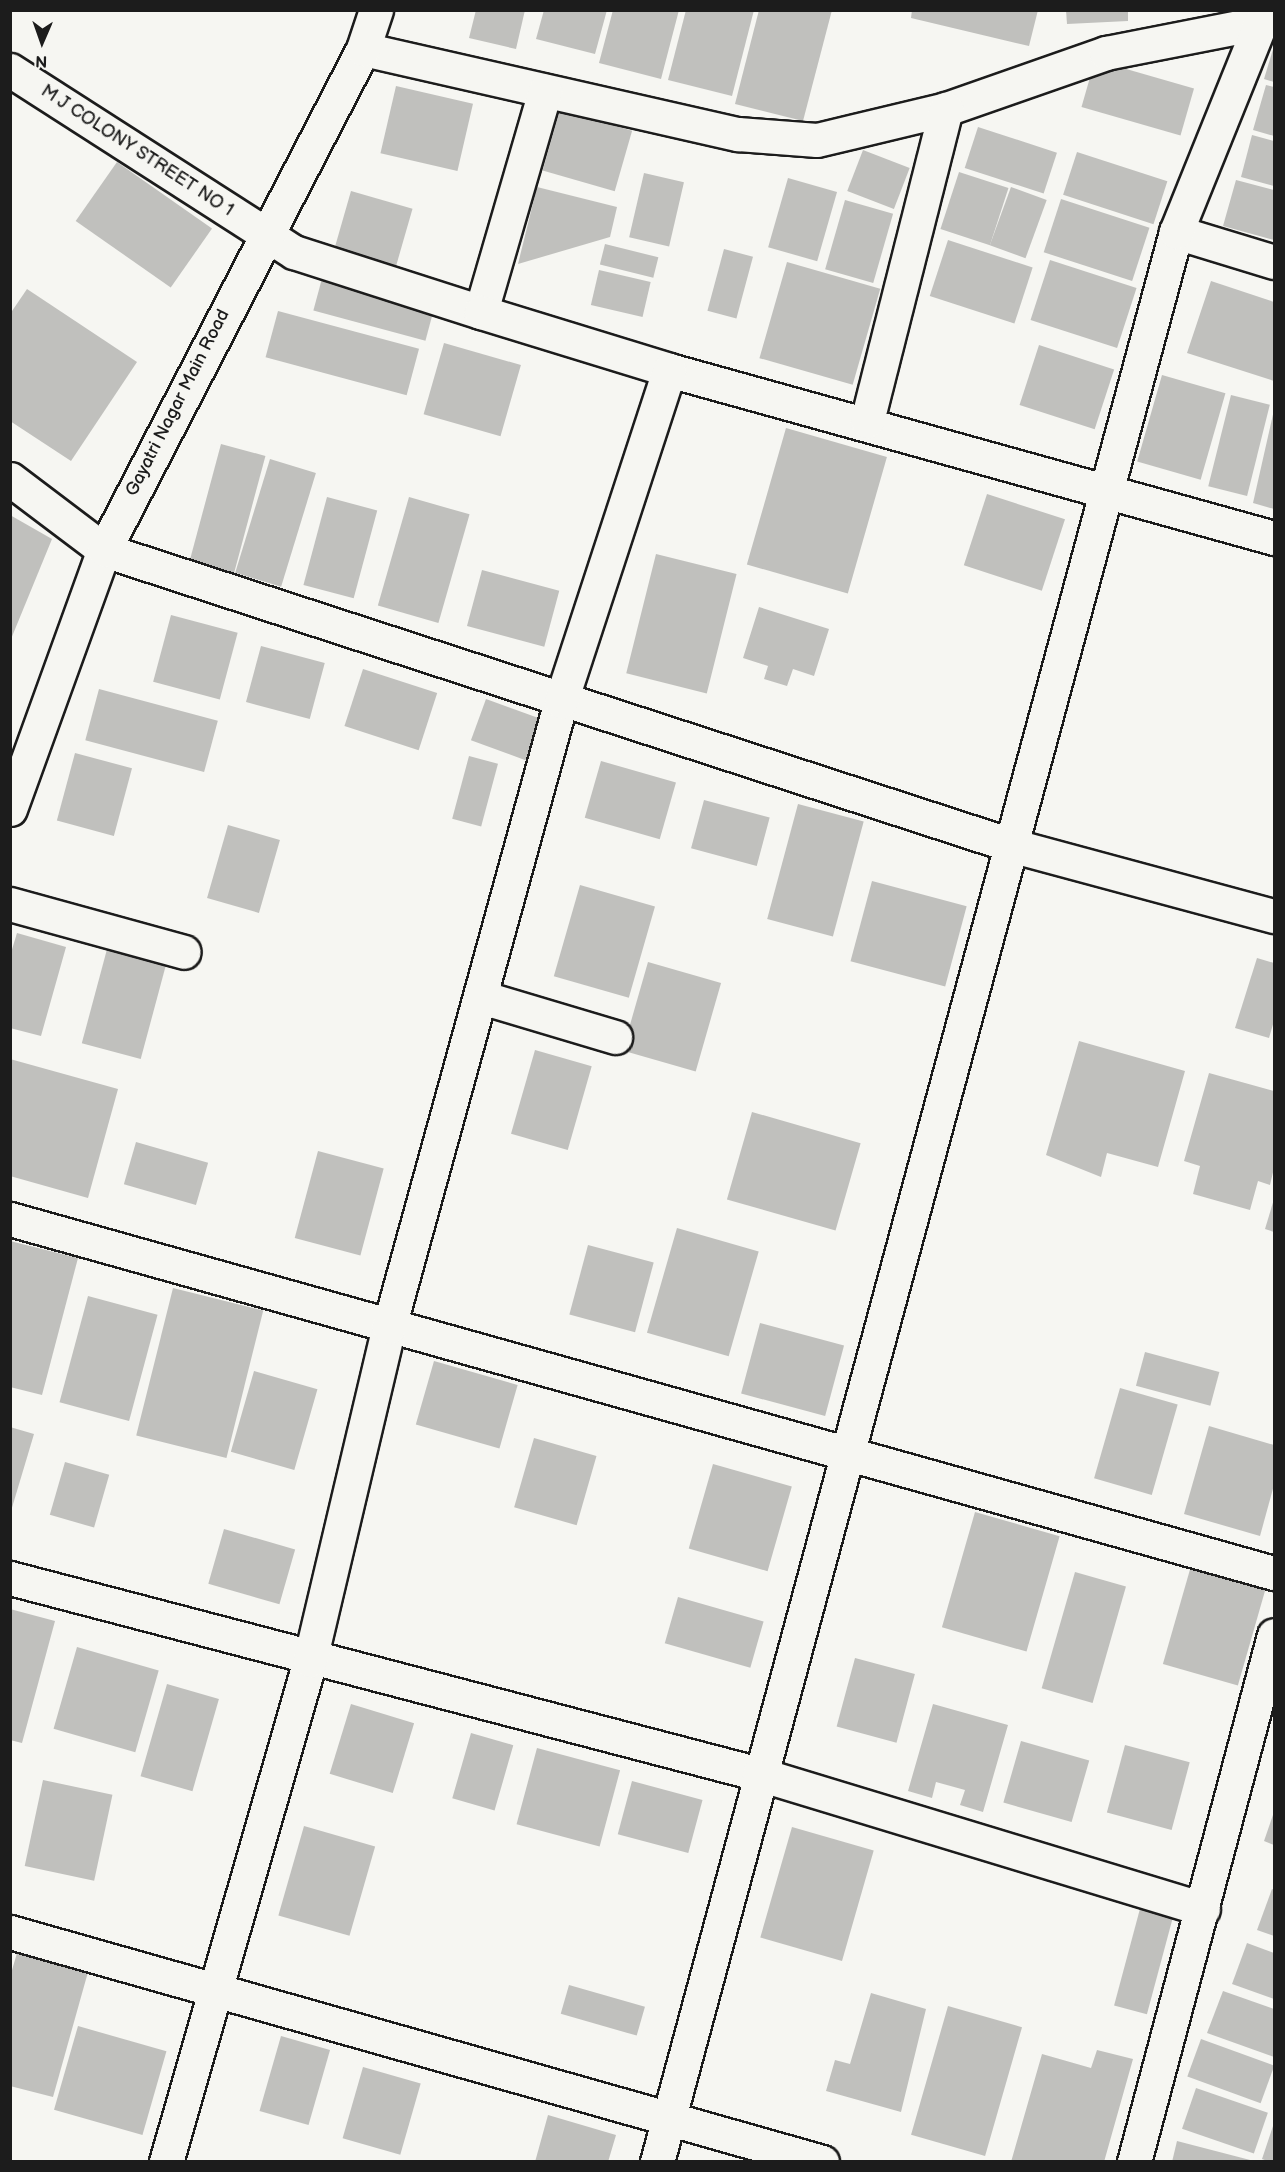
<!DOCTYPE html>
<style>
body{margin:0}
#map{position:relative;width:1285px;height:2172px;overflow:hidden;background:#f6f6f2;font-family:"Balsamiq Sans",sans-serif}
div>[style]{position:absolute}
.building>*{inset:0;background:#c0c0bd;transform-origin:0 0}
.roads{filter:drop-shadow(2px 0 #1c1c1c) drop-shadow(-2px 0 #1c1c1c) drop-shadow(0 2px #1c1c1c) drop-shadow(0 -2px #1c1c1c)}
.street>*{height:33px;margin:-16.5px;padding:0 16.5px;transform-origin:16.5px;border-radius:16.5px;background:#f6f6f2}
.secondary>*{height:33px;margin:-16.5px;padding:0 16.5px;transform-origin:16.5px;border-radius:16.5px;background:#f6f6f2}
span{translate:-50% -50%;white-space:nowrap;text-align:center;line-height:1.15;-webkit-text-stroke:5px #f6f6f2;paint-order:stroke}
.street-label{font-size:18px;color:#1c1c1c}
.frame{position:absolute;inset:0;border:12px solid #1c1c1c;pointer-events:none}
.north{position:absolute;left:12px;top:12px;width:60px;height:60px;-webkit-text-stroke:4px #f6f6f2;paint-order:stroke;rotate:182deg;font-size:16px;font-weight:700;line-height:24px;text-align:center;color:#1c1c1c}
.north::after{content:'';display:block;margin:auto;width:21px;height:27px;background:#1c1c1c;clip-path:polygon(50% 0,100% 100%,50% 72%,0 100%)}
</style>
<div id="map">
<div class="building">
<i style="clip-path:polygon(476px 10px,525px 10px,516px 49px,469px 38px)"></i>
<i style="clip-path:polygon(544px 10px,607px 10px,595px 54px,536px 39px)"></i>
<i style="clip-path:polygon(613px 10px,679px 10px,661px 79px,599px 63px)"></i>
<i style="clip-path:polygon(686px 10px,754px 10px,732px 96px,668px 80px)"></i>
<i style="clip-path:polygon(759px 10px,832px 10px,803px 121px,735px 104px)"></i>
<i style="clip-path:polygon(912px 10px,1038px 10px,1029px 46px,911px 18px)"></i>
<i style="clip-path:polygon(1066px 10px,1128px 10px,1128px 21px,1067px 24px)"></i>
<i style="clip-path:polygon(1274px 46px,1274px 82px,1264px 79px)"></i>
<i style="left:1095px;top:60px;width:103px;height:49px;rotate:16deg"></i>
<i style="clip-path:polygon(1266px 85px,1274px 87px,1274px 136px,1253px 130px)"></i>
<i style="left:396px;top:86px;width:79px;height:69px;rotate:13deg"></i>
<i style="left:560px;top:110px;width:75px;height:63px;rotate:16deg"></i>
<i style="left:978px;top:127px;width:83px;height:43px;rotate:18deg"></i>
<i style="clip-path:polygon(1252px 135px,1274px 141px,1274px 186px,1241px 177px)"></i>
<i style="left:863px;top:150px;width:50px;height:44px;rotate:21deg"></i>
<i style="left:1077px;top:152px;width:95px;height:45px;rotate:18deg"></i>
<i style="left:117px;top:162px;width:116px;height:72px;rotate:35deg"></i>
<i style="left:959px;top:172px;width:52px;height:60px;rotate:18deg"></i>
<i style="left:644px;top:173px;width:41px;height:66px;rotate:13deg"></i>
<i style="left:788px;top:178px;width:51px;height:72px;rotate:16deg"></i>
<i style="clip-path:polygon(1236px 180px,1274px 190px,1274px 240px,1223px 226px)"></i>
<i style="clip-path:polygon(537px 187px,617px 207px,610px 237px,518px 264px)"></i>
<i style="left:1011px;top:187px;width:38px;height:62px;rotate:20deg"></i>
<i style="left:351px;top:191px;width:64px;height:73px;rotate:16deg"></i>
<i style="left:1061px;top:199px;width:93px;height:56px;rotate:18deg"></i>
<i style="left:845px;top:200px;width:50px;height:72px;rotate:16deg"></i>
<i style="left:948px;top:240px;width:89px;height:59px;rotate:18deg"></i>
<i style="left:605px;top:244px;width:55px;height:21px;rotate:14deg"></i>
<i style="left:724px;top:249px;width:30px;height:64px;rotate:15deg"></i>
<i style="left:1050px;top:260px;width:91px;height:63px;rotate:18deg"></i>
<i style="left:787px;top:262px;width:97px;height:100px;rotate:16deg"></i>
<i style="left:599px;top:270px;width:53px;height:36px;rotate:13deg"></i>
<i style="left:324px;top:271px;width:116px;height:41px;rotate:15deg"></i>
<i style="clip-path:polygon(1211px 281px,1274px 302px,1274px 381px,1187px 353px)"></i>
<i style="clip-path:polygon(27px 289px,137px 362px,71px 461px,10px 421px,10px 314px)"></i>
<i style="left:278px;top:311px;width:146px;height:48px;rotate:15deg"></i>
<i style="left:444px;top:343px;width:80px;height:74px;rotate:16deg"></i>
<i style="left:1039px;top:345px;width:79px;height:63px;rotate:18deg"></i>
<i style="left:1162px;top:375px;width:66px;height:90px;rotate:16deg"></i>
<i style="left:1231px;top:395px;width:40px;height:94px;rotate:14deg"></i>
<i style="clip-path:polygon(1274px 410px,1274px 509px,1253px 503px)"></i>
<i style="left:786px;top:428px;width:105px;height:142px;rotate:16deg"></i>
<i style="left:221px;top:444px;width:46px;height:122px;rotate:15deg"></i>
<i style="left:270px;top:459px;width:48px;height:119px;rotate:17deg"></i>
<i style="left:987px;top:494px;width:82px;height:75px;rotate:18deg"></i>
<i style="left:327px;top:497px;width:52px;height:91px;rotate:15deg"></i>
<i style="left:409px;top:497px;width:63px;height:113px;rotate:16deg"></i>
<i style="clip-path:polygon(10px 515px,52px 539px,11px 639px,10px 639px)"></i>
<i style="left:656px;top:554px;width:83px;height:123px;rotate:14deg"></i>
<i style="left:482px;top:570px;width:80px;height:58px;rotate:15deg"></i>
<i style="clip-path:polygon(759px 607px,829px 629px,814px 676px,793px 669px,787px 686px,764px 679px,768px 666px,743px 658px)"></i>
<i style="left:171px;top:615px;width:69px;height:69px;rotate:15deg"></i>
<i style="left:261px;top:646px;width:66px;height:58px;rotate:15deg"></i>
<i style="left:363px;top:669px;width:78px;height:60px;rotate:18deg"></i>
<i style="left:99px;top:689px;width:123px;height:53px;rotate:15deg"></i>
<i style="left:486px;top:699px;width:58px;height:44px;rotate:20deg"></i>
<i style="left:75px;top:753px;width:59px;height:70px;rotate:15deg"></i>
<i style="left:469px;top:756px;width:30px;height:65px;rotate:15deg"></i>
<i style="left:601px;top:761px;width:78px;height:59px;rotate:16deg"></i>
<i style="left:704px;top:800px;width:68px;height:50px;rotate:15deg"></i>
<i style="left:798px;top:804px;width:68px;height:119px;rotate:15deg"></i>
<i style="left:228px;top:825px;width:54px;height:76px;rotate:16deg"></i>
<i style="left:872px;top:881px;width:98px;height:83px;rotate:15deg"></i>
<i style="left:580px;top:885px;width:78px;height:95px;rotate:16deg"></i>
<i style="clip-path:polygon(17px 933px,66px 947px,41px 1036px,10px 1028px,10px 956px)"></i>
<i style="left:110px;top:938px;width:61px;height:109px;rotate:15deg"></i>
<i style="clip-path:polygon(1257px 958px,1274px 963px,1274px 1021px,1269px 1038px,1235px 1028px)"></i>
<i style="left:648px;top:962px;width:76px;height:92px;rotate:16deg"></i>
<i style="clip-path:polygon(1079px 1041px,1185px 1071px,1158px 1167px,1107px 1153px,1101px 1177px,1046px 1155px)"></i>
<i style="left:535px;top:1050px;width:59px;height:87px;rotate:16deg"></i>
<i style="clip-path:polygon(10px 1059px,118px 1089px,88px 1198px,10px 1176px)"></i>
<i style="clip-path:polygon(1209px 1073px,1274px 1091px,1274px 1168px,1270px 1185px,1258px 1181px,1250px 1210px,1193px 1194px,1200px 1166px,1184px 1161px)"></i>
<i style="left:752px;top:1112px;width:113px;height:91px;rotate:16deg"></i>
<i style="left:136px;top:1142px;width:75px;height:44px;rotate:16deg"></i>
<i style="left:318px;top:1151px;width:68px;height:90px;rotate:15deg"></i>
<i style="clip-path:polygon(1274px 1199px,1274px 1232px,1265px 1229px)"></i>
<i style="left:677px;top:1228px;width:85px;height:109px;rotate:16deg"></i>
<i style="clip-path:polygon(10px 1241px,78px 1258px,42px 1395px,10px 1387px)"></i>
<i style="left:588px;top:1245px;width:68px;height:72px;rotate:15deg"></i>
<i style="left:173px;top:1288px;width:93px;height:152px;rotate:14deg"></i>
<i style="left:88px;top:1296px;width:72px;height:110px;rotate:15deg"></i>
<i style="left:760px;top:1323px;width:87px;height:73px;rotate:15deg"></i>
<i style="left:1145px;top:1352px;width:77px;height:35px;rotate:15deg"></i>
<i style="left:434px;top:1361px;width:87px;height:66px;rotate:16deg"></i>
<i style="left:254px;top:1371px;width:66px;height:84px;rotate:16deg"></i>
<i style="left:1120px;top:1388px;width:60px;height:94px;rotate:16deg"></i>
<i style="clip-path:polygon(1209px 1426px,1274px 1445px,1274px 1485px,1260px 1536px,1184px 1514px)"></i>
<i style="clip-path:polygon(10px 1427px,34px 1434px,11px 1511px,10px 1511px)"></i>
<i style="left:534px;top:1438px;width:65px;height:72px;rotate:16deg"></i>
<i style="left:65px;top:1462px;width:46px;height:55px;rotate:16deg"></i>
<i style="left:713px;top:1464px;width:82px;height:88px;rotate:16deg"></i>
<i style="left:975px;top:1512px;width:88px;height:120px;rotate:16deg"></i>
<i style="left:224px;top:1529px;width:74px;height:57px;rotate:16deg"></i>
<i style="left:1191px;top:1566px;width:78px;height:102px;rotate:16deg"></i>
<i style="left:1075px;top:1572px;width:53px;height:121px;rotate:16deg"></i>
<i style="left:678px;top:1597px;width:89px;height:48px;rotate:16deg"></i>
<i style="clip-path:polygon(10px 1609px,55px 1621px,22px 1743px,10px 1740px)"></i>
<i style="left:77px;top:1647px;width:85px;height:85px;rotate:16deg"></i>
<i style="left:855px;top:1658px;width:62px;height:71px;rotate:15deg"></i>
<i style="left:167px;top:1684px;width:54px;height:96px;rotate:16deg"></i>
<i style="left:351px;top:1704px;width:66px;height:73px;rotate:17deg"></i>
<i style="clip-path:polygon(933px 1704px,1008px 1725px,983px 1812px,960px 1805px,965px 1790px,936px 1782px,932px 1798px,908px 1791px)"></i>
<i style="left:471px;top:1733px;width:44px;height:68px;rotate:16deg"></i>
<i style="left:1021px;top:1741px;width:71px;height:64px;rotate:16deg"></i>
<i style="left:1125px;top:1745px;width:67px;height:70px;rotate:15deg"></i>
<i style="left:537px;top:1748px;width:86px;height:79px;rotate:15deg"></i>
<i style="left:43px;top:1780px;width:71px;height:88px;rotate:12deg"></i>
<i style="left:632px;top:1781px;width:73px;height:55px;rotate:15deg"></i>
<i style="clip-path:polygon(1274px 1812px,1274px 1845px,1264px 1841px)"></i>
<i style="left:304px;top:1826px;width:74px;height:93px;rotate:16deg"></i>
<i style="left:792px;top:1827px;width:85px;height:115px;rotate:16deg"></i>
<i style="clip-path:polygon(1272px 1889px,1274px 1890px,1274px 1936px,1257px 1930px)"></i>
<i style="left:1141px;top:1905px;width:34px;height:104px;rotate:15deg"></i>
<i style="clip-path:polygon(1247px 1943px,1274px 1953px,1274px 1999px,1232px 1984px)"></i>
<i style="clip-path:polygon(17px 1953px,88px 1972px,53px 2097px,10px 2086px,10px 1977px)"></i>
<i style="left:569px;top:1985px;width:79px;height:30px;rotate:16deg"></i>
<i style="clip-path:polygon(1223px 1991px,1274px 2009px,1274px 2057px,1207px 2033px)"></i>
<i style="clip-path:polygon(871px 1993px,926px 2009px,901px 2112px,826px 2091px,835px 2060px,850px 2064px)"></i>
<i style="left:948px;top:2006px;width:77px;height:134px;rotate:16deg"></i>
<i style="left:78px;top:2026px;width:92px;height:87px;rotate:16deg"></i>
<i style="left:281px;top:2036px;width:51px;height:78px;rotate:16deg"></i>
<i style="left:1201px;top:2039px;width:78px;height:40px;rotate:20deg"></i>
<i style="clip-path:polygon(1097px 2050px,1133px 2059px,1104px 2162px,1011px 2162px,1042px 2054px,1091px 2068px)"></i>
<i style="left:363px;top:2067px;width:60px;height:74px;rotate:16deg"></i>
<i style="left:1196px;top:2088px;width:76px;height:43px;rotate:19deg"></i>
<i style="clip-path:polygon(548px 2115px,616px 2135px,608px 2162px,535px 2162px)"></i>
<i style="clip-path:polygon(1274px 2123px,1274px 2162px,1270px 2162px,1262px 2159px)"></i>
<i style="clip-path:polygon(1177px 2141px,1254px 2161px,1254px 2162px,1172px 2162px)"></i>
</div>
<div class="roads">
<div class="street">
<i style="left:363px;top:49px;width:385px;rotate:12.8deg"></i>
<i style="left:738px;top:134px;width:79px;rotate:4.3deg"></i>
<i style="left:817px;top:140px;width:133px;rotate:-13.5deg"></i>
<i style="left:946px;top:109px;width:170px;rotate:-19.3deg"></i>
<i style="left:1106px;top:53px;width:171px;rotate:-11.1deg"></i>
<i style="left:10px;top:70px;width:337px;rotate:32.7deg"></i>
<i style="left:294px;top:252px;width:196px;rotate:17.8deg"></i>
<i style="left:545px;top:91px;width:230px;rotate:106.2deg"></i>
<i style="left:481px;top:312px;width:197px;rotate:17.1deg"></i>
<i style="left:669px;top:370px;width:628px;rotate:15.52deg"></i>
<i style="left:1176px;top:232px;width:102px;rotate:17deg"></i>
<i style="left:867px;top:421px;width:322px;rotate:-75.8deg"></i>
<i style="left:104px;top:550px;width:957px;rotate:18.02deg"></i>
<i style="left:1014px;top:846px;width:269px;rotate:15.1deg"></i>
<i style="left:10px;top:904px;width:180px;rotate:15.4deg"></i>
<i style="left:481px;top:997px;width:140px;rotate:16.6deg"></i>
<i style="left:10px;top:1219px;width:1313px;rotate:15.65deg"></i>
<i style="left:10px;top:1578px;width:774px;rotate:14.66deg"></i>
<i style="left:759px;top:1774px;width:464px;rotate:16.9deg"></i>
<i style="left:10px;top:1932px;width:844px;rotate:15.81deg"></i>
<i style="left:166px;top:2162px;width:522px;rotate:-73.99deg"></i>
<i style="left:310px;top:1660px;width:342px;rotate:-76.7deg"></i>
<i style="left:389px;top:1327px;width:649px;rotate:-74.64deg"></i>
<i style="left:561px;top:701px;width:348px;rotate:-71.9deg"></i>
<i style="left:657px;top:2162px;width:1999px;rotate:-74.95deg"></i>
<i style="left:1176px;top:232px;width:227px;rotate:-68deg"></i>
<i style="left:1134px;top:2162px;width:545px;rotate:-75.12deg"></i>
</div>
<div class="secondary">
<i style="left:10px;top:479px;width:118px;rotate:37.1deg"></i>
<i style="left:10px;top:809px;width:276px;rotate:-70.1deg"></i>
<i style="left:104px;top:550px;width:564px;rotate:-62.66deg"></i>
<i style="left:363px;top:49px;width:41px;rotate:-71.6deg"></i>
</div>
</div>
<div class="street-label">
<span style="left:137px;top:151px;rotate:33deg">M J COLONY STREET NO 1</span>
<span style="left:178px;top:403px;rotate:-63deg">Gayatri Nagar Main Road</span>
</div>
<div class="frame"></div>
<div class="north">N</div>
</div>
